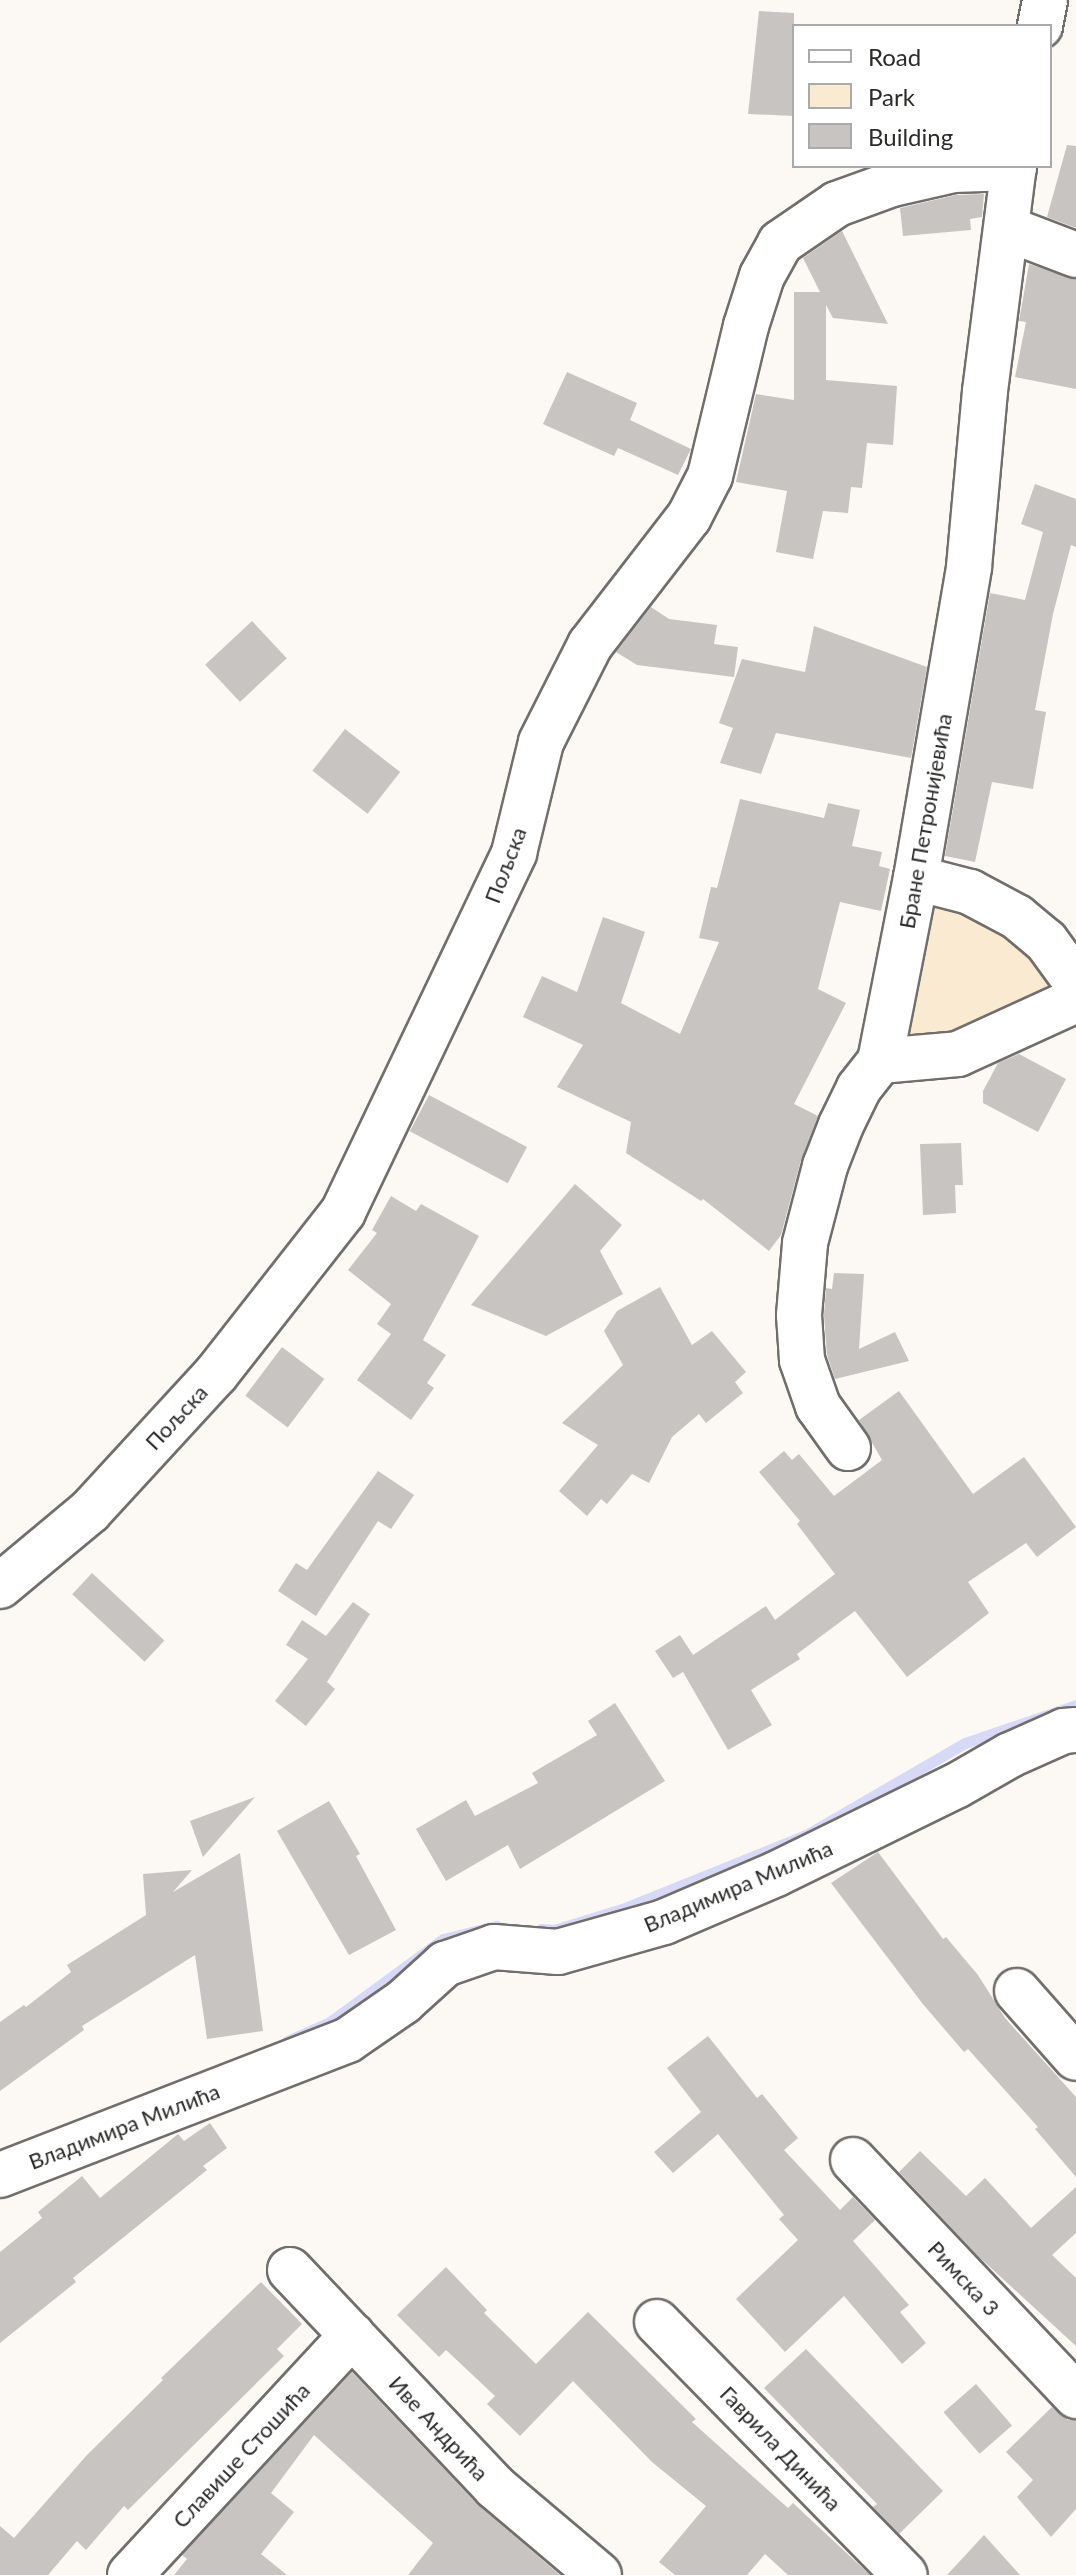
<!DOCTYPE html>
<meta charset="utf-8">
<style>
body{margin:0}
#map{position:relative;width:1076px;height:2575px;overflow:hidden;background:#fcf9f5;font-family:Lato,sans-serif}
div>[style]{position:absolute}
.green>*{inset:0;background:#faead2}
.stream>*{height:11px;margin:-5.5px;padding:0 5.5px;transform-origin:5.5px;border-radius:5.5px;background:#d8d8f7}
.building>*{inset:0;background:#c7c4c1;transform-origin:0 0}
.roads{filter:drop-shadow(2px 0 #716e6b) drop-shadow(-2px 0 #716e6b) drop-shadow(0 2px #716e6b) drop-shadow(0 -2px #716e6b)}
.minor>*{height:44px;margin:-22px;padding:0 22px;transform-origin:22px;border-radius:22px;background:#fff}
span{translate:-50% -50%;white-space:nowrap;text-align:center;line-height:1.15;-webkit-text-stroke:8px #fff;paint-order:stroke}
.street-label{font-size:22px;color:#2c2b2a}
.legend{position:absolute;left:792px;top:24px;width:260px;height:144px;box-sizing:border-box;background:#fff;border:2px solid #abaaaa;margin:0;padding:10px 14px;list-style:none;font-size:24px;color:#2c2b2a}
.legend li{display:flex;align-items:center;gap:16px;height:40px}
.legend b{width:40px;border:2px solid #abaaaa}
</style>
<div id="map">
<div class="green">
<i style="clip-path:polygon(928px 899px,945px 901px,1022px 937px,1056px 988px,925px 1046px,902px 1035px)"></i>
</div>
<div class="stream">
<i style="left:541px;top:1929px;width:13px;rotate:4deg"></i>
<i style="left:554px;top:1930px;width:71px;rotate:-17.2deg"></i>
<i style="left:622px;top:1909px;width:198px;rotate:-21.9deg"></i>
<i style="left:806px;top:1835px;width:184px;rotate:-30.1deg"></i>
<i style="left:965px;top:1743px;width:117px;rotate:-18.9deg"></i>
<i style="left:287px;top:2041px;width:47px;rotate:-23.8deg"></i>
<i style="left:330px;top:2022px;width:140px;rotate:-36.3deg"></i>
<i style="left:443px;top:1939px;width:55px;rotate:-13.8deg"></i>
</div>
<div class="building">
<i style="clip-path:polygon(759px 11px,794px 13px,794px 116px,748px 114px)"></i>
<i style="clip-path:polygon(1067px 145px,1076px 146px,1076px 228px,1047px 217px)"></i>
<i style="clip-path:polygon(984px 194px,982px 217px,970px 219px,971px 230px,903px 236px,900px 208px,956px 195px)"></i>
<i style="clip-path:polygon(842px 231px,888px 324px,833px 318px,826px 305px,826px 380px,897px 386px,893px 445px,867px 443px,862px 488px,851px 487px,848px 513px,823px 511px,813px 559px,776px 552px,787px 491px,736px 482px,756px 394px,794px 400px,794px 292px,820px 292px,803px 258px)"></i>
<i style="clip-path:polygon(1029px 264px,1076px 279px,1076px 389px,1015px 377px,1026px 322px,1019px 321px)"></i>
<i style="clip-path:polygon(567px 372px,637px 403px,630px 420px,691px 449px,678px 475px,618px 448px,614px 456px,543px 424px)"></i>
<i style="clip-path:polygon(1035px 484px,1076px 499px,1076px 547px,1071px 545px,1053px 614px,1035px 710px,1046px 712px,1033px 789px,992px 782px,975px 862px,945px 856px,990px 593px,1025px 600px,1043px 532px,1021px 524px)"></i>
<i style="clip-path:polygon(651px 607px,669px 619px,717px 625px,714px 644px,738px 647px,734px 677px,637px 665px,616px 652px)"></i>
<i style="left:252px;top:621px;width:51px;height:64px;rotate:47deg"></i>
<i style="clip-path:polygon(814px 626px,927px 667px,911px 758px,776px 733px,761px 774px,720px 763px,733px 728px,719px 723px,742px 659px,805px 672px)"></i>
<i style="left:345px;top:729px;width:70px;height:53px;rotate:38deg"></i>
<i style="clip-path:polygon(740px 799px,824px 818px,828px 803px,860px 810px,852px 846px,882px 852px,879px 866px,890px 869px,881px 911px,840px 902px,818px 989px,846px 1003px,794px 1104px,818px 1116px,801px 1160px,781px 1235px,769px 1251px,703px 1199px,701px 1201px,626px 1153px,631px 1122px,557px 1087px,583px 1045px,523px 1017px,542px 976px,577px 992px,603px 917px,645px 932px,621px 1003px,680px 1034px,719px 942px,699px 938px,711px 887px,717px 888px)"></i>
<i style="clip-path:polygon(1019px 1054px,1066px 1079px,1038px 1132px,983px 1103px,983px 1091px,998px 1063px)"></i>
<i style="left:429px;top:1095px;width:111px;height:41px;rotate:28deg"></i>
<i style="clip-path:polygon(961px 1143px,963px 1185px,955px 1185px,956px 1213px,923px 1215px,920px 1144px)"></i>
<i style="clip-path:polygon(575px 1184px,622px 1225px,600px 1251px,623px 1294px,546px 1336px,471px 1305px)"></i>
<i style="clip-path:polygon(391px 1196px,416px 1211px,421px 1204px,479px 1236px,423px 1340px,446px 1355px,427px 1383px,434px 1388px,411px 1420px,357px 1380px,391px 1334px,377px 1324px,391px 1304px,348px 1270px,377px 1233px,372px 1230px)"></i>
<i style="clip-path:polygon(834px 1273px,864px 1274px,859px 1349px,895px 1332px,909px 1361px,835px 1379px,827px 1355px,824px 1315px,826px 1288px,832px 1289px)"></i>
<i style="clip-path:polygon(660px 1287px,692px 1345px,712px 1331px,746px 1372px,735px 1382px,743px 1393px,706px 1423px,699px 1414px,672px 1437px,649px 1483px,632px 1474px,607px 1504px,601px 1499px,587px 1516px,559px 1491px,598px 1445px,562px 1423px,623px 1365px,604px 1331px,617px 1311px)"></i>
<i style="left:282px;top:1347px;width:53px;height:61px;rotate:37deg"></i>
<i style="clip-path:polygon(899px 1391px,973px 1494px,1024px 1457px,1076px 1527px,1037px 1557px,1026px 1543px,968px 1582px,989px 1613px,907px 1677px,855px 1611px,797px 1654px,800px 1659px,751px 1690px,772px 1725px,728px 1750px,683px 1672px,673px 1678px,655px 1651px,680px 1635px,693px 1655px,766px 1606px,775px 1620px,835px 1574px,797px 1524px,800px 1521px,759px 1472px,784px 1451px,792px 1460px,799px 1454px,834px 1496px,882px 1460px,859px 1420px)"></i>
<i style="clip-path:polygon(378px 1471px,414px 1495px,391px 1529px,378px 1521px,316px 1616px,278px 1591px,296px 1563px,307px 1570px)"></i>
<i style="left:92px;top:1573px;width:99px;height:29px;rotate:43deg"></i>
<i style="clip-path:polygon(353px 1602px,370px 1614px,327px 1682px,335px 1689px,306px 1726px,275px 1701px,308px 1659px,286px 1645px,302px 1620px,326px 1636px)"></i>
<i style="clip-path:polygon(615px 1703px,665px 1781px,520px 1869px,508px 1845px,446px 1881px,416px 1829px,466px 1800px,475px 1816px,538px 1783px,532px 1773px,597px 1735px,588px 1721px)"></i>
<i style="clip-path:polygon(255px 1797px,203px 1857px,190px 1821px)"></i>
<i style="clip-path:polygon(329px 1801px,360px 1854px,356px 1856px,396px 1930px,349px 1955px,277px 1831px)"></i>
<i style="clip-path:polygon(878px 1852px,943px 1939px,946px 1937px,978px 1975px,1005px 2018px,1076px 2097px,1076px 2177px,1035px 2129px,1038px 2127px,968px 2049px,964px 2052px,922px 2003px,831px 1883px)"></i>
<i style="clip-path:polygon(240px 1853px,263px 2031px,207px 2039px,195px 1955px,82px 2026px,84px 2030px,0 2091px,0 2022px,24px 2005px,26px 2007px,71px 1972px,67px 1965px,146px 1915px,143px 1874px,192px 1870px,173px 1892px)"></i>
<i style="clip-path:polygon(708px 2036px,757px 2098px,762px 2094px,798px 2138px,784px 2150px,840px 2210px,853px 2197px,875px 2220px,853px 2241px,909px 2305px,900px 2312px,926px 2343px,902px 2364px,844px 2296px,785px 2352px,736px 2299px,798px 2240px,779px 2219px,784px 2215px,718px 2134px,673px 2173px,654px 2152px,701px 2112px,667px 2068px)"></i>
<i style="clip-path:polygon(210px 2123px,227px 2148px,203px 2166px,207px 2170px,73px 2278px,76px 2282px,0 2343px,0 2252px,42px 2218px,38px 2212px,82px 2176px,100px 2198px,178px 2134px,184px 2141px)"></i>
<i style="clip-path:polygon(920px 2151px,966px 2196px,985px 2178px,1031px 2228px,1076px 2187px,1076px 2233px,1052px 2255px,1076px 2278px,1076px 2346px,979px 2257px,899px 2172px)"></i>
<i style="clip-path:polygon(446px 2267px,487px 2310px,484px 2313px,536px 2364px,588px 2312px,696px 2419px,692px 2422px,788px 2508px,793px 2503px,870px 2575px,788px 2575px,765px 2554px,747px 2575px,675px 2575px,659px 2562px,706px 2506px,652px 2462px,573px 2381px,520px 2436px,487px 2404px,495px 2396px,446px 2350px,439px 2357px,397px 2315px)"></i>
<i style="clip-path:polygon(261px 2282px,302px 2324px,277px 2349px,284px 2356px,128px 2510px,124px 2506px,86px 2550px,77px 2541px,48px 2575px,0 2575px,0 2526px,14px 2538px,87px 2455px,163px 2380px,161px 2378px)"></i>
<i style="clip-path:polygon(806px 2349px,943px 2491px,899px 2534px,873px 2507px,877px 2504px,764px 2388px)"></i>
<i style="clip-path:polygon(352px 2372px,477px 2504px,560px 2575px,408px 2575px,433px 2543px,314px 2435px,271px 2493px,294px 2512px,261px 2554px,287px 2575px,174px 2575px,187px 2559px,182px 2555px)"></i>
<i style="left:976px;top:2384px;width:55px;height:43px;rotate:49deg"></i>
<i style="clip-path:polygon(1052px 2407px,1068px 2420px,1076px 2420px,1076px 2509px,1051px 2537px,1017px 2497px,1033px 2480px,1006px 2452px)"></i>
<i style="clip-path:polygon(984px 2535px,1020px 2575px,947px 2575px)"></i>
</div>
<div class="roads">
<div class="minor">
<i style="left:1040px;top:26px;width:26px;rotate:-79deg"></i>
<i style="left:1008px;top:229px;width:73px;rotate:20.9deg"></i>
<i style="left:916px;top:878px;width:56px;rotate:14.5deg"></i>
<i style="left:970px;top:892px;width:53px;rotate:28deg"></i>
<i style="left:1017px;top:917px;width:38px;rotate:40deg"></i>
<i style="left:1046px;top:941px;width:51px;rotate:53.8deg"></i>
<i style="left:880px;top:1061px;width:78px;rotate:-5.1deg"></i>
<i style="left:958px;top:1054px;width:130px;rotate:-24.6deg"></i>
<i style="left:848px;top:1448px;width:52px;rotate:-125.5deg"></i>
<i style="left:818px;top:1406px;width:49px;rotate:-109.2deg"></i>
<i style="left:802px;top:1360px;width:45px;rotate:-93.8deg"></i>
<i style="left:799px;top:1315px;width:72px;rotate:-85.2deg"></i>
<i style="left:805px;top:1243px;width:80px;rotate:-75.4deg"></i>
<i style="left:825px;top:1166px;width:44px;rotate:-68.7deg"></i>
<i style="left:841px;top:1125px;width:41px;rotate:-64.1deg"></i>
<i style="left:859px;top:1088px;width:34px;rotate:-52deg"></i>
<i style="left:880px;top:1061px;width:187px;rotate:-78.9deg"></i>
<i style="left:916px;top:878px;width:315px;rotate:-80.3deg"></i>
<i style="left:969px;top:567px;width:177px;rotate:-84.8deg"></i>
<i style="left:985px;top:391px;width:227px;rotate:-82.7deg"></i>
<i style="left:0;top:1586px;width:117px;rotate:-39.8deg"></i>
<i style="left:90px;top:1511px;width:186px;rotate:-47.4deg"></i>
<i style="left:216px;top:1374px;width:206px;rotate:-51.9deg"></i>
<i style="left:343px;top:1212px;width:398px;rotate:-64.5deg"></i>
<i style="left:514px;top:853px;width:114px;rotate:-76.3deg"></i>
<i style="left:541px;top:742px;width:109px;rotate:-63.2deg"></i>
<i style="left:590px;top:645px;width:162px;rotate:-52.3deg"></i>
<i style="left:689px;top:517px;width:46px;rotate:-62.9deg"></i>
<i style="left:710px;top:476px;width:154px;rotate:-76.5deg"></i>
<i style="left:746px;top:326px;width:52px;rotate:-72.3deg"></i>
<i style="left:762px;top:276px;width:38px;rotate:-61deg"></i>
<i style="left:780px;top:243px;width:69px;rotate:-34.4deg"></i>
<i style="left:837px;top:204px;width:59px;rotate:-20deg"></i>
<i style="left:892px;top:184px;width:63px;rotate:-12.9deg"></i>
<i style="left:953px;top:170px;width:61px;rotate:-1.9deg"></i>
<i style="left:1017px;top:1991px;width:89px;rotate:48.6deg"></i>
<i style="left:853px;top:2160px;width:325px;rotate:46.6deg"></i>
<i style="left:0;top:2175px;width:373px;rotate:-21.2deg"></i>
<i style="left:348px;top:2040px;width:67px;rotate:-34.6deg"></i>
<i style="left:403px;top:2002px;width:57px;rotate:-42.1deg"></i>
<i style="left:445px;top:1964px;width:52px;rotate:-19.1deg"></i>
<i style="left:494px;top:1947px;width:64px;rotate:4.5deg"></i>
<i style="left:558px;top:1952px;width:110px;rotate:-15.8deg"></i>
<i style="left:664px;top:1922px;width:122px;rotate:-23.2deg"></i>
<i style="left:776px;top:1874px;width:200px;rotate:-26.1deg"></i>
<i style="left:956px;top:1786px;width:62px;rotate:-29.9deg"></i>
<i style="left:1010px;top:1755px;width:59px;rotate:-24deg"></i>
<i style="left:1064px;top:1731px;width:12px;rotate:-5deg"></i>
<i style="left:290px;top:2270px;width:299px;rotate:46.6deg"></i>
<i style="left:495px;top:2487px;width:136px;rotate:40.2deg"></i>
<i style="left:657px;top:2322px;width:354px;rotate:45.6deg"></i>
<i style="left:130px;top:2575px;width:327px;rotate:-47.2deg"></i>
</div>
</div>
<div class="street-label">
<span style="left:925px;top:821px;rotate:-80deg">Бране Петронијевића</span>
<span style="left:505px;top:865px;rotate:-69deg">Пољска</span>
<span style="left:176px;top:1417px;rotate:-47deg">Пољска</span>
<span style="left:738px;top:1886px;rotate:-23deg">Владимира Милића</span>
<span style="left:124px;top:2126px;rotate:-21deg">Владимира Милића</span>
<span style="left:964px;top:2278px;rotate:47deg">Римска 3</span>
<span style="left:439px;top:2428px;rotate:47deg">Иве Андрића</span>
<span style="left:781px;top:2448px;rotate:46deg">Гаврила Динића</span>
<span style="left:241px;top:2455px;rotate:-47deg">Славише Стошића</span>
</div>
<ul class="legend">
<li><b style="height:10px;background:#fff"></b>Road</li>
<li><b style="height:22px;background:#faead2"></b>Park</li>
<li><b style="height:22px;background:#c7c4c1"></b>Building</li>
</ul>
</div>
